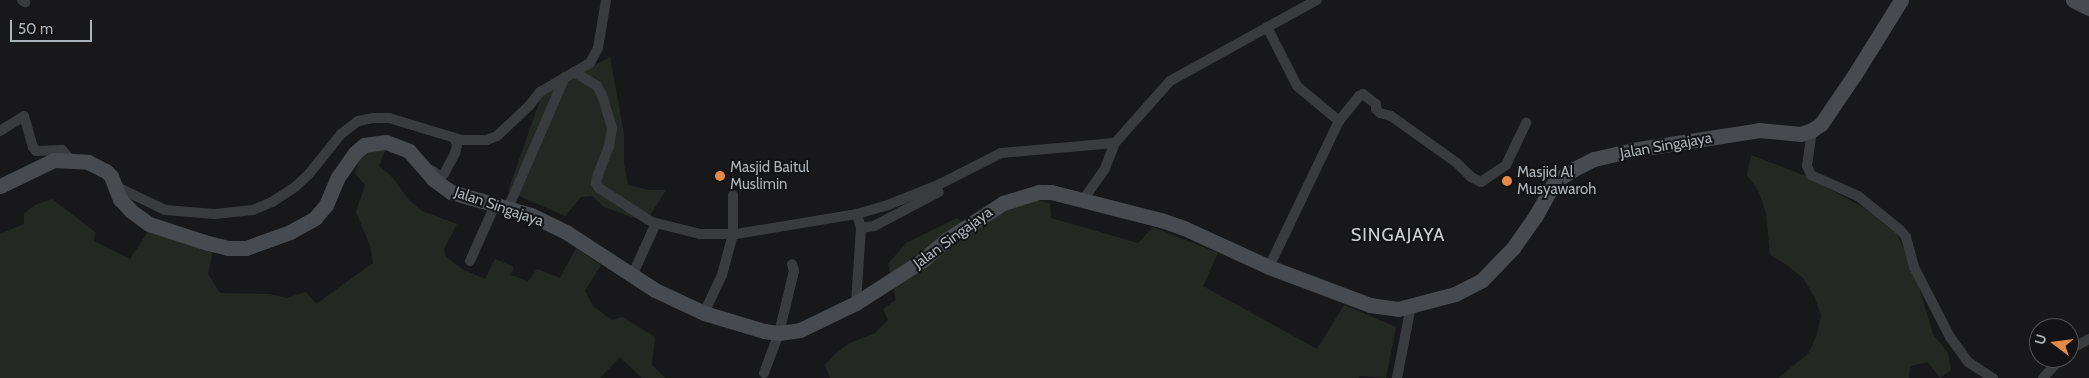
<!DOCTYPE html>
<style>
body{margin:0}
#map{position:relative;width:2089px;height:378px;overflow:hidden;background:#18181a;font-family:Cabin,sans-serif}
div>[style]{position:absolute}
.green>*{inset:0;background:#232922}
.street>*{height:10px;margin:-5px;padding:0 5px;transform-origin:5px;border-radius:5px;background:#393b3e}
.secondary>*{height:15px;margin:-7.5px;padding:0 7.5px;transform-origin:7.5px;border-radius:7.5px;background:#474a4e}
.dots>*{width:14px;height:14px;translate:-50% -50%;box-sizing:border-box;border:2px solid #131315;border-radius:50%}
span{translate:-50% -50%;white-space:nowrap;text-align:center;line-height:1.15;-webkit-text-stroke:4px #131315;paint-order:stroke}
.street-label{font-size:15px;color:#abb2b8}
.poi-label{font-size:15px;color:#abb2b8}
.left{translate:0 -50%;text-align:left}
.quarter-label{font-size:18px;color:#ccd0d5;letter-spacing:1px}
.north{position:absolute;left:2029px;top:318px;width:50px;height:50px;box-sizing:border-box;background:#131315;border:1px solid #505356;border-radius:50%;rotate:285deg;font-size:14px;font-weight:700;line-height:20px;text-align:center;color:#abb2b8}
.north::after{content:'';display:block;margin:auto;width:18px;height:22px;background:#e38b46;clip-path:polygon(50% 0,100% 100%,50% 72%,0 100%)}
.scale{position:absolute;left:10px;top:20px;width:82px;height:22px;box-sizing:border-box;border:2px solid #abb2b8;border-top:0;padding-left:6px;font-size:15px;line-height:18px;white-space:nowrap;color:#abb2b8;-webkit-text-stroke:4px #131315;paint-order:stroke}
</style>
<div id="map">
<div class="green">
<i style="clip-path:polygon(610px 57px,624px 134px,624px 164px,628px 185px,649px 190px,666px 190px,646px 222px,604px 207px,592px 196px,581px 197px,565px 216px,508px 191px,541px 97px,570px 78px)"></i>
<i style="clip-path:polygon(375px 147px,386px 148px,379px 166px,392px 177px,409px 200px,422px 211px,457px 224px,444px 249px,445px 256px,462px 269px,485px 279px,495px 259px,514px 267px,511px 275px,528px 281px,537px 269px,560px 278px,576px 248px,601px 265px,585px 291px,593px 306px,612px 320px,622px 317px,655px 337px,652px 365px,665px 378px,642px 378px,620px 357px,600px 378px,0 378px,0 234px,24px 224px,24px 213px,35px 205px,52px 199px,95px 232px,94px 241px,130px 259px,149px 230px,213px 250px,208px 274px,220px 293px,269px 294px,287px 298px,306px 292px,316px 304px,373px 263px,370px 246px,356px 212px,365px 185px,355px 173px,361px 154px)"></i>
<i style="clip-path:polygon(1751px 155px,1806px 176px,1864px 208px,1897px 234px,1914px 271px,1933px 334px,1948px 353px,1951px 370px,1940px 378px,1928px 362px,1910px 366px,1909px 378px,1778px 378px,1808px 354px,1817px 335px,1821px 315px,1814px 296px,1803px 278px,1787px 265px,1770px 255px,1766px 213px,1759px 192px,1747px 175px)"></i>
<i style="clip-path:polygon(1035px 200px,1050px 203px,1051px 218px,1138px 243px,1153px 227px,1218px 253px,1203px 286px,1317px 349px,1344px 305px,1396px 327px,1386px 378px,1360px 376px,1358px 378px,830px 378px,825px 365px,834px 355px,848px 344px,875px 333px,888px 320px,883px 309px,896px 300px,888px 264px,906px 243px,957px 218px,975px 230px,1003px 212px)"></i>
</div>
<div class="street">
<i style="left:22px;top:0;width:4px;rotate:34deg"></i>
<i style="left:1267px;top:27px;width:66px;rotate:63deg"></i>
<i style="left:1297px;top:86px;width:55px;rotate:39.8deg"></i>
<i style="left:574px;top:72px;width:27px;rotate:31deg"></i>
<i style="left:597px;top:86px;width:10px;rotate:61deg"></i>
<i style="left:602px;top:95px;width:34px;rotate:73deg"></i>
<i style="left:612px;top:128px;width:18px;rotate:99deg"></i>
<i style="left:609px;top:146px;width:30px;rotate:111deg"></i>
<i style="left:598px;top:174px;width:9px;rotate:103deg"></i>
<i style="left:596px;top:183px;width:6px;rotate:59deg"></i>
<i style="left:599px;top:188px;width:67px;rotate:32.7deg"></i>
<i style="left:1812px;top:130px;width:36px;rotate:98deg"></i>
<i style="left:1807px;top:166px;width:10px;rotate:66deg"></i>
<i style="left:1811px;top:175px;width:51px;rotate:24.1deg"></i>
<i style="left:1858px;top:196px;width:54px;rotate:39deg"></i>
<i style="left:1900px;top:230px;width:9px;rotate:49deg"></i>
<i style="left:1906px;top:237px;width:31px;rotate:75deg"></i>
<i style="left:1914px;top:267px;width:79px;rotate:62.8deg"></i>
<i style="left:1950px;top:337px;width:31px;rotate:54deg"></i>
<i style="left:1968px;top:362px;width:30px;rotate:33deg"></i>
<i style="left:0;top:131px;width:28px;rotate:-32deg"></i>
<i style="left:24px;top:116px;width:32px;rotate:74deg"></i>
<i style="left:33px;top:147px;width:5px;rotate:53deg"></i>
<i style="left:36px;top:151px;width:26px;rotate:-2deg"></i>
<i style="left:62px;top:150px;width:12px;rotate:48deg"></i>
<i style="left:431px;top:170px;width:11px;rotate:34deg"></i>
<i style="left:440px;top:176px;width:4px;rotate:-27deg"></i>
<i style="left:444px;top:174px;width:24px;rotate:-62deg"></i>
<i style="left:455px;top:153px;width:8px;rotate:-76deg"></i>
<i style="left:457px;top:145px;width:8px;rotate:-113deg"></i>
<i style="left:115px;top:186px;width:55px;rotate:25.6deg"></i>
<i style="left:165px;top:210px;width:50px;rotate:4.6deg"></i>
<i style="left:215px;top:214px;width:38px;rotate:-6deg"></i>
<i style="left:253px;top:210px;width:21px;rotate:-23deg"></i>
<i style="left:272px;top:202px;width:27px;rotate:-33deg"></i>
<i style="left:295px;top:187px;width:19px;rotate:-43deg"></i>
<i style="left:309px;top:174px;width:51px;rotate:-51.3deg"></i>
<i style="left:341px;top:134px;width:21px;rotate:-37deg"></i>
<i style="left:358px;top:121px;width:15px;rotate:-11deg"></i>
<i style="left:373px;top:118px;width:16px"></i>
<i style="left:389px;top:118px;width:76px;rotate:16.8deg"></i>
<i style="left:462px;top:140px;width:25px"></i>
<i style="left:487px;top:140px;width:11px;rotate:-22deg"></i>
<i style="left:497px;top:136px;width:44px;rotate:-43.2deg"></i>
<i style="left:529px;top:106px;width:18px;rotate:-52deg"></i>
<i style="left:540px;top:92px;width:58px;rotate:-30.1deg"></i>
<i style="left:590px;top:63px;width:17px;rotate:-62deg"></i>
<i style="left:598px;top:48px;width:49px;rotate:-80.5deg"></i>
<i style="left:1083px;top:200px;width:39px;rotate:-55deg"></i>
<i style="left:1105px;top:168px;width:27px;rotate:-68deg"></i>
<i style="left:1115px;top:143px;width:83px;rotate:-48.4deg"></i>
<i style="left:1170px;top:81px;width:168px;rotate:-28.9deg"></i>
<i style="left:508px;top:208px;width:143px;rotate:-66.5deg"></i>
<i style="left:857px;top:214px;width:15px;rotate:74deg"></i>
<i style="left:861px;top:228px;width:13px;rotate:-9deg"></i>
<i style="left:874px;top:226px;width:73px;rotate:-27.6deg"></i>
<i style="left:470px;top:261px;width:61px;rotate:-65.9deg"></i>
<i style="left:1269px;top:267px;width:162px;rotate:-64.4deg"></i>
<i style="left:1339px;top:121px;width:32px;rotate:-51deg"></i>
<i style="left:1359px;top:96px;width:4px;rotate:-27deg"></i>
<i style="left:1363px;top:94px;width:16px;rotate:38deg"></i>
<i style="left:1376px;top:104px;width:5px;rotate:90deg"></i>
<i style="left:1376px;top:109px;width:6px;rotate:45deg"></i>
<i style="left:1380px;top:113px;width:11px;rotate:15deg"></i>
<i style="left:1391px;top:116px;width:81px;rotate:35.5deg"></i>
<i style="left:1457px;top:163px;width:20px;rotate:45deg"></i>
<i style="left:1471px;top:177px;width:11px;rotate:27deg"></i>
<i style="left:1481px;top:182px;width:30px;rotate:-34deg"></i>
<i style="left:1506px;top:165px;width:47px;rotate:-64.5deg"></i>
<i style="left:632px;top:276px;width:58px;rotate:-65.6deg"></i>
<i style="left:656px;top:223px;width:45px;rotate:14deg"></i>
<i style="left:700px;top:234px;width:36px"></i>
<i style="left:736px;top:234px;width:123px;rotate:-9.4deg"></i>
<i style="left:857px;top:214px;width:32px;rotate:-16deg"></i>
<i style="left:888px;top:205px;width:56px;rotate:-22deg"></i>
<i style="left:940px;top:184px;width:68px;rotate:-26.9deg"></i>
<i style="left:1001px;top:153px;width:114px;rotate:-5deg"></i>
<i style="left:856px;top:303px;width:75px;rotate:-86.2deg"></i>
<i style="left:704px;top:313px;width:42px;rotate:-64.7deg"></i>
<i style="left:722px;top:275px;width:42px;rotate:-75deg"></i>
<i style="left:733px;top:234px;width:39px;rotate:-90deg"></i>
<i style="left:2069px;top:350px;width:23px;rotate:-29deg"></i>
<i style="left:764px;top:373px;width:43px;rotate:-69.4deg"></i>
<i style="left:779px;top:333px;width:64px;rotate:-76.4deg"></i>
<i style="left:794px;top:271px;width:7px;rotate:-106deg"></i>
<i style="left:1397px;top:378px;width:73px;rotate:-79deg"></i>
<i style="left:2043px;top:378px;width:27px;rotate:-48deg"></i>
</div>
<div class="secondary">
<i style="left:2073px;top:0;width:18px;rotate:27deg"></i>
<i style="left:0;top:186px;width:60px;rotate:-25.7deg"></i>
<i style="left:54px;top:160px;width:34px;rotate:3deg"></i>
<i style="left:88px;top:162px;width:20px;rotate:27deg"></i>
<i style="left:106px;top:171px;width:7px;rotate:45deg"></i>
<i style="left:111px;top:176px;width:25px;rotate:69deg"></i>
<i style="left:120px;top:199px;width:16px;rotate:47deg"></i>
<i style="left:131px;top:211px;width:22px;rotate:36deg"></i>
<i style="left:149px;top:224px;width:62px;rotate:17.9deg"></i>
<i style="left:208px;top:243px;width:21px;rotate:14deg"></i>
<i style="left:228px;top:248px;width:18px"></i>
<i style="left:246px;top:248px;width:47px;rotate:-20deg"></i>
<i style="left:290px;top:232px;width:29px;rotate:-29deg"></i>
<i style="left:315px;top:218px;width:17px;rotate:-50deg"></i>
<i style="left:326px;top:205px;width:30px;rotate:-67deg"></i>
<i style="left:338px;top:177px;width:29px;rotate:-55deg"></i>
<i style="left:355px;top:153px;width:12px;rotate:-42deg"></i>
<i style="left:364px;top:145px;width:22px;rotate:-8deg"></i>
<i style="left:386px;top:142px;width:25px;rotate:21deg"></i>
<i style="left:409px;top:151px;width:37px;rotate:49deg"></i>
<i style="left:433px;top:179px;width:22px;rotate:36deg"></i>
<i style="left:451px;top:192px;width:83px;rotate:16deg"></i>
<i style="left:531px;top:215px;width:39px;rotate:26deg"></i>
<i style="left:566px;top:232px;width:106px;rotate:33.1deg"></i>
<i style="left:655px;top:290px;width:54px;rotate:25.1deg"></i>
<i style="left:704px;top:313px;width:63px;rotate:16.7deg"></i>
<i style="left:764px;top:331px;width:15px;rotate:8deg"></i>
<i style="left:779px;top:333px;width:21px;rotate:-8deg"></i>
<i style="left:800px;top:330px;width:62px;rotate:-25.7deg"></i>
<i style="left:856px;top:303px;width:80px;rotate:-32.7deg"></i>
<i style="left:923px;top:260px;width:30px;rotate:-41deg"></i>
<i style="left:946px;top:240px;width:68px;rotate:-33deg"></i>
<i style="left:1003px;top:203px;width:38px;rotate:-17deg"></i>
<i style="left:1039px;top:192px;width:12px"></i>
<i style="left:1051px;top:192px;width:114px;rotate:14.3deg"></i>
<i style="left:1161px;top:220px;width:24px;rotate:19deg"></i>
<i style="left:1184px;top:228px;width:94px;rotate:24.6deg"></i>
<i style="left:1269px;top:267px;width:108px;rotate:20.6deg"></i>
<i style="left:1370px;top:305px;width:28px;rotate:8deg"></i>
<i style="left:1398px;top:309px;width:59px;rotate:-14.7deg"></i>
<i style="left:1455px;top:294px;width:30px;rotate:-27deg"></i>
<i style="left:1482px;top:280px;width:45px;rotate:-45.9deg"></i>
<i style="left:1513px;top:248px;width:38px;rotate:-55deg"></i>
<i style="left:1535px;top:217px;width:41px;rotate:-60.9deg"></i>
<i style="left:1555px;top:181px;width:22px;rotate:-32deg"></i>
<i style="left:1574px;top:169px;width:22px;rotate:-27deg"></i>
<i style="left:1594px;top:159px;width:39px;rotate:-13deg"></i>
<i style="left:1632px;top:150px;width:129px;rotate:-8.9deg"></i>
<i style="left:1759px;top:130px;width:42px;rotate:5.4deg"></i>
<i style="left:1801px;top:134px;width:12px;rotate:-20deg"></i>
<i style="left:1812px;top:130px;width:11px;rotate:-34deg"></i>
<i style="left:1821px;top:124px;width:60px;rotate:-55.8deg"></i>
<i style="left:1855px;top:74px;width:87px;rotate:-58.1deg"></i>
</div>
<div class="dots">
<i style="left:720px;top:176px;background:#e38b46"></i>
<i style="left:1507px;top:181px;background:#e38b46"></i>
</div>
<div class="street-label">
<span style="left:1666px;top:146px;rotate:-10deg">Jalan Singajaya</span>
<span style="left:499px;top:207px;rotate:19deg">Jalan Singajaya</span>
<span style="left:953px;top:238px;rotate:-36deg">Jalan Singajaya</span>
</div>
<div class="poi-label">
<span class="left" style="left:730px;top:176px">Masjid Baitul<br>Muslimin</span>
<span class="left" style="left:1517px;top:181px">Masjid Al<br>Musyawaroh</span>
</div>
<div class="quarter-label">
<span style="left:1398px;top:235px">SINGAJAYA</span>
</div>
<div class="north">U</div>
<div class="scale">50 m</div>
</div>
